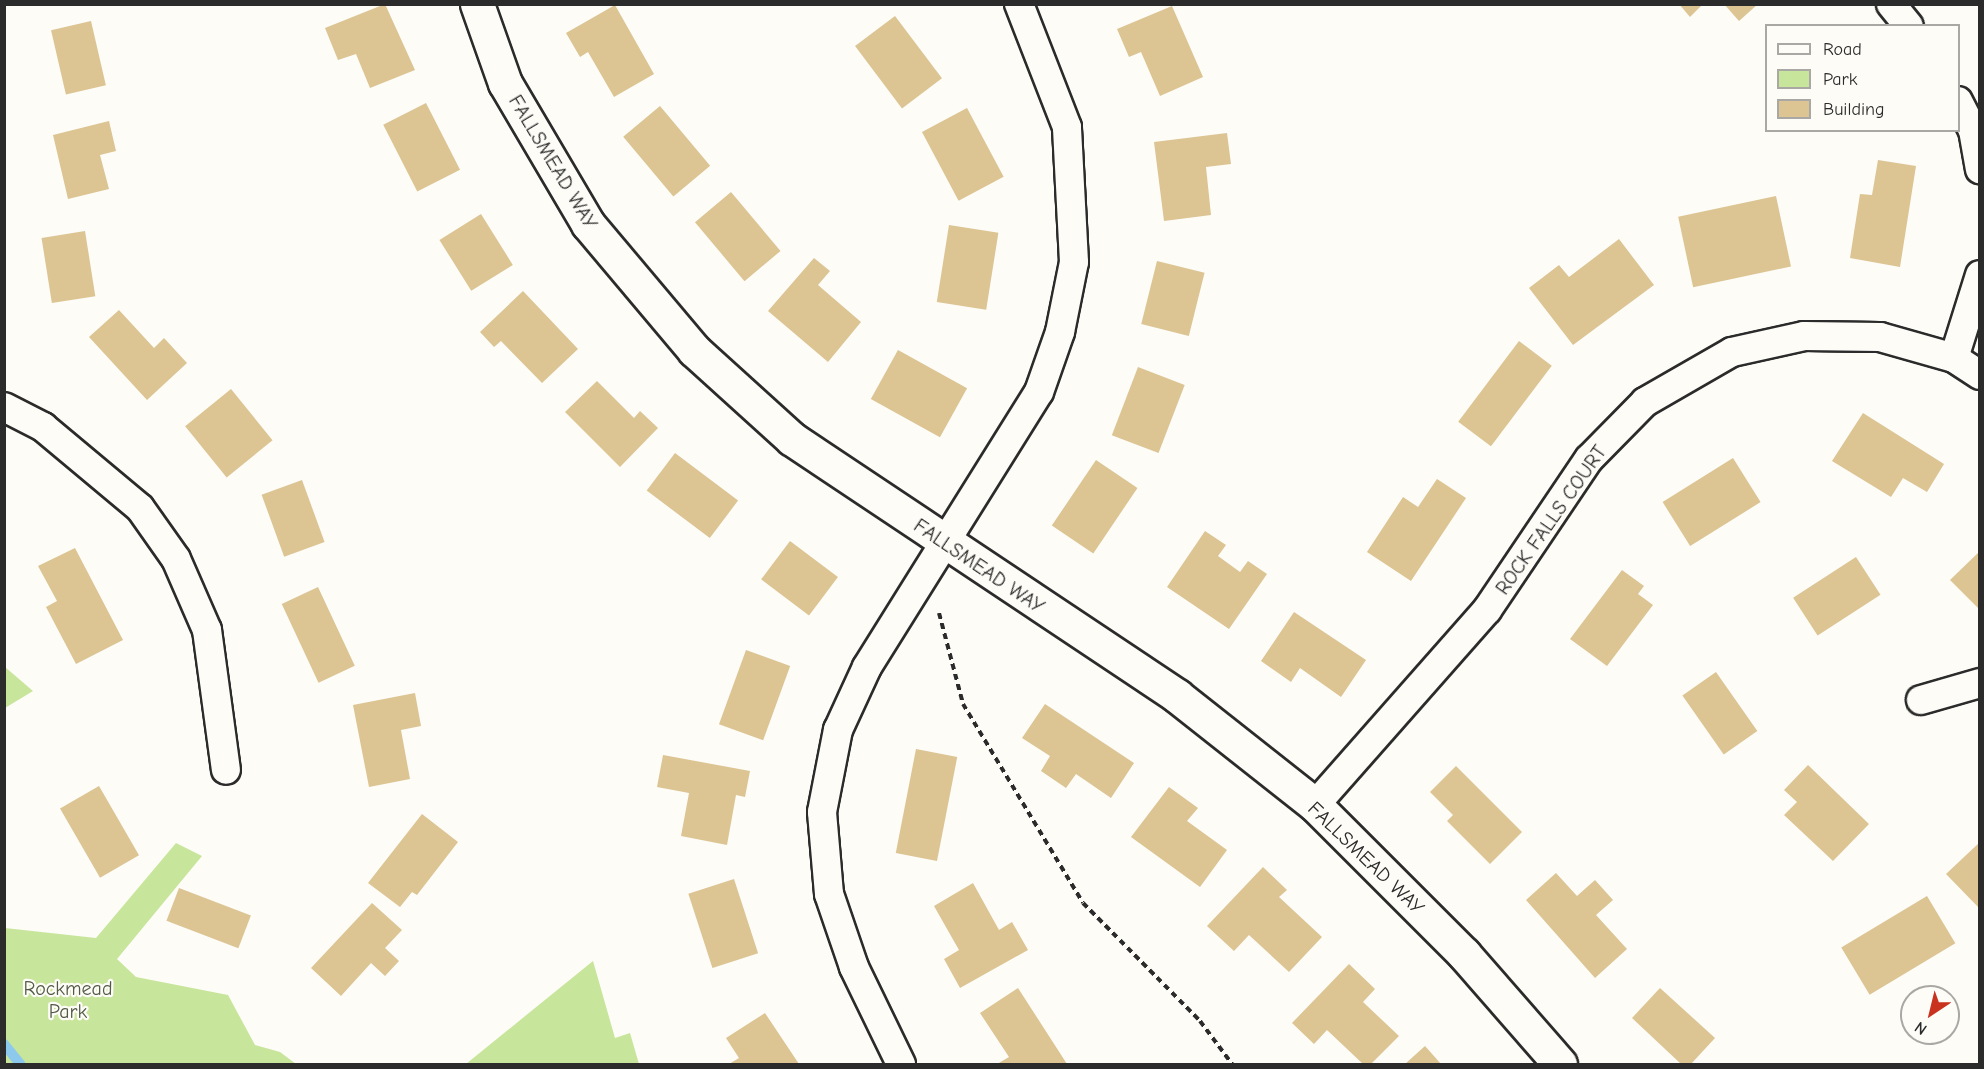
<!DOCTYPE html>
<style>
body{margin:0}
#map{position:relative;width:1984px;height:1069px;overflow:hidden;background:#fdfcf7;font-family:"Comic Neue",sans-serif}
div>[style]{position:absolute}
.green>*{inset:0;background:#c8e59c}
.stream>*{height:10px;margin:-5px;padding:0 5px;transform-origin:5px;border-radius:5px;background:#8cc9ed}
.building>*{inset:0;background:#dcc493;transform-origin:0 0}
.path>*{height:4px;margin-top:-2px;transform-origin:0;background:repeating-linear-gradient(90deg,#2b2b2b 0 6px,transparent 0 10.5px)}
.roads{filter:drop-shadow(2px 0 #2b2b2b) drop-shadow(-2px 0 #2b2b2b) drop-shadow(0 2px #2b2b2b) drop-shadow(0 -2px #2b2b2b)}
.street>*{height:28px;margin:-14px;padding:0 14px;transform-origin:14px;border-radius:14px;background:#fdfcf7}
.secondary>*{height:33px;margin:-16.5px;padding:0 16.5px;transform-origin:16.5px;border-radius:16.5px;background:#fdfcf7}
span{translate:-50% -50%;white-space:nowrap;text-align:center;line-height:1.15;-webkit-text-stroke:4.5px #fdfcf7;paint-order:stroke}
.street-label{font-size:20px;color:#2b2b2b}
.park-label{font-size:20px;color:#525a47}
.frame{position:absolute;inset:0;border:6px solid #2b2b2b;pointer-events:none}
.legend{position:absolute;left:1765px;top:24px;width:195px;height:108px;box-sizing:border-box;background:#fdfcf7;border:2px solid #a9a8a5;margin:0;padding:8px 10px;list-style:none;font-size:18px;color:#2b2b2b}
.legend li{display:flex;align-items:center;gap:12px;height:30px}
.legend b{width:30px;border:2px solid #a9a8a5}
.north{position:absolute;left:1900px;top:985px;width:60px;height:60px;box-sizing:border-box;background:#fdfcf7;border:2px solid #a9a8a5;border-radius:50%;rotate:215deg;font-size:16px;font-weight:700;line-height:24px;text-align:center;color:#2b2b2b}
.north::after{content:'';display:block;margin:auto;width:21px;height:27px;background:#c8321e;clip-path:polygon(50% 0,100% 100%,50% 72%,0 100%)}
</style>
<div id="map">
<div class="green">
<i style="clip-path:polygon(5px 667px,33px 691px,5px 708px,4px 708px)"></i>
<i style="clip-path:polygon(176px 843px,202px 856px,117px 959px,136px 977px,228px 995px,255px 1045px,280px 1052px,296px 1064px,5px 1064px,5px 928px,96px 938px)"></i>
<i style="clip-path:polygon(593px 961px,615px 1038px,630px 1033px,639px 1064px,466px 1064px)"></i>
</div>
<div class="stream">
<i style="left:4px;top:1044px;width:26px;rotate:51deg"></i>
</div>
<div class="building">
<i style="clip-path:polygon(385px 4px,415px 70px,370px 88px,356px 54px,338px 60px,325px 28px)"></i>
<i style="clip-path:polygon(1679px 4px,1703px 4px,1690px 17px)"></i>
<i style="clip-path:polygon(1724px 4px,1758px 4px,1739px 21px)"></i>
<i style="clip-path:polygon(615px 5px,654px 74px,614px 97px,588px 52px,580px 57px,566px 33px)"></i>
<i style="clip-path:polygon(1172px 6px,1203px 77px,1160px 96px,1141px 52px,1129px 57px,1117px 29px)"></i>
<i style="left:895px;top:16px;width:78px;height:50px;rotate:53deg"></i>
<i style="left:91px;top:21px;width:66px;height:41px;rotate:77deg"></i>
<i style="left:426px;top:103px;width:75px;height:48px;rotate:63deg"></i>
<i style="left:660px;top:106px;width:78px;height:48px;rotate:50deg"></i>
<i style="left:967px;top:108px;width:78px;height:51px;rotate:62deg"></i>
<i style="clip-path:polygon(109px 121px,116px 151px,100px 155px,109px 189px,68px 199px,53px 135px)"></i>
<i style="clip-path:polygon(1227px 133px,1231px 164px,1206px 167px,1211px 215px,1164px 221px,1154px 142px)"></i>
<i style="clip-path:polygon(1878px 160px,1916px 166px,1900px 267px,1850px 258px,1860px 194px,1872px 195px)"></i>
<i style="left:731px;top:192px;width:77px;height:47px;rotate:50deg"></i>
<i style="left:1776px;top:196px;width:72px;height:100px;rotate:78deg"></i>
<i style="left:481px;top:214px;width:60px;height:49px;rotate:58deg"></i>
<i style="left:949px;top:225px;width:50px;height:78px;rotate:9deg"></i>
<i style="left:85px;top:231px;width:66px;height:44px;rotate:81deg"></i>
<i style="clip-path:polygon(1619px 239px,1654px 285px,1573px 345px,1529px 288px,1559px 265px,1569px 277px)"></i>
<i style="clip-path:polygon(814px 258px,830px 271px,818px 285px,861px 322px,828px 362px,768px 311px)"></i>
<i style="left:1157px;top:261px;width:49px;height:65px;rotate:14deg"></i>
<i style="clip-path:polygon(523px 291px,578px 349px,542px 383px,501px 341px,494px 347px,480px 332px)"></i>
<i style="clip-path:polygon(119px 310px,154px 348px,164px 338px,187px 363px,147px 400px,89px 337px)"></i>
<i style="left:1519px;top:341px;width:41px;height:101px;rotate:37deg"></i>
<i style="left:898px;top:350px;width:79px;height:56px;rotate:29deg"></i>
<i style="left:1138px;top:367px;width:50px;height:73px;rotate:21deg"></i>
<i style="clip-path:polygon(597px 381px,634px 418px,640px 411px,658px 428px,620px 467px,565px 412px)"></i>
<i style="left:231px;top:389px;width:66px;height:59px;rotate:51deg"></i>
<i style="clip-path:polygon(1863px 413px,1944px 464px,1927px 492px,1903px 478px,1891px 497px,1832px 461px)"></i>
<i style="left:675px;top:453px;width:79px;height:47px;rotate:37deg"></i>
<i style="left:1733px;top:458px;width:52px;height:83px;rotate:58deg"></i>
<i style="left:1096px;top:460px;width:50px;height:79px;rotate:34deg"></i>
<i style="clip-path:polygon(1437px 479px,1466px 498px,1411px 581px,1367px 552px,1403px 497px,1418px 507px)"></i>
<i style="left:302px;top:480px;width:66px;height:43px;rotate:70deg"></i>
<i style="clip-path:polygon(1205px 531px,1226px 545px,1218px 556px,1240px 572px,1248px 561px,1267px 574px,1229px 629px,1167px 587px)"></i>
<i style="left:790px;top:541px;width:60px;height:48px;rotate:37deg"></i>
<i style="clip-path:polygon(75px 548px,123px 640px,76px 664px,46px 607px,57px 601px,38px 566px)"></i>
<i style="clip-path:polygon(1980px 551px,1980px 610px,1950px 580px)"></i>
<i style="left:1856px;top:557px;width:45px;height:75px;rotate:57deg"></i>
<i style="clip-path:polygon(1622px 570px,1644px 586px,1638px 594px,1653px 605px,1607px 666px,1570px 639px)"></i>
<i style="left:318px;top:587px;width:87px;height:40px;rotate:65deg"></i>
<i style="clip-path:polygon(1294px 612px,1366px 660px,1341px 697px,1300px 668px,1291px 682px,1261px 661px)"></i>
<i style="left:746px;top:650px;width:47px;height:79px;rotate:20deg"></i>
<i style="left:1716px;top:672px;width:72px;height:41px;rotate:55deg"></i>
<i style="clip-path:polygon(415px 693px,421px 726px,401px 730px,410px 779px,369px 787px,353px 705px)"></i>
<i style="clip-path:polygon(1045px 704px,1134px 763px,1111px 798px,1076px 774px,1066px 788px,1041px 771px,1050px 756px,1022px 738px)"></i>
<i style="left:916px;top:749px;width:42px;height:106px;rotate:11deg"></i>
<i style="clip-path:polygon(663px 755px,750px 771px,745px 797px,736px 795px,727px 845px,681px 836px,689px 793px,657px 787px)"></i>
<i style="clip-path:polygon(1808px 765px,1869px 824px,1833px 861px,1784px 815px,1797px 802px,1784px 790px)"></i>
<i style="clip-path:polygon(1456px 766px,1522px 832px,1490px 864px,1447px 821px,1453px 815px,1430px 792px)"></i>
<i style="left:99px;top:786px;width:80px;height:45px;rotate:60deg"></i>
<i style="clip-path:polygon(1169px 787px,1198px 808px,1187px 821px,1227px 850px,1200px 887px,1131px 837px)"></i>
<i style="clip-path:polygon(422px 814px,458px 842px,417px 895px,412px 892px,400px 907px,368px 883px)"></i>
<i style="clip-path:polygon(1980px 842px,1980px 909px,1946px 874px)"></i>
<i style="clip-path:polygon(1263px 867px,1287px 890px,1279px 897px,1322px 937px,1289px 972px,1249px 935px,1234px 951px,1207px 926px)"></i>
<i style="clip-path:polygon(1556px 873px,1577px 896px,1595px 880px,1613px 900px,1596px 915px,1627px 949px,1595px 978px,1526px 900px)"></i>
<i style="left:734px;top:879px;width:78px;height:48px;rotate:72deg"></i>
<i style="clip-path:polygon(973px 883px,999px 930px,1012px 922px,1028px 950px,960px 988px,944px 959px,959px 950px,934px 906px)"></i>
<i style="left:179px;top:888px;width:77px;height:35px;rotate:21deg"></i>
<i style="left:1927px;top:896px;width:55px;height:100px;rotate:59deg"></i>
<i style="clip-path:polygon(372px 903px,402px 930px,385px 948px,399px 961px,385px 976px,371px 963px,341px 996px,311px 968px)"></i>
<i style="clip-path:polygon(1349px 964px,1375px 989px,1363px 1002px,1399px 1036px,1371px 1064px,1363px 1064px,1327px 1030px,1314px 1044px,1292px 1023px)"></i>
<i style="clip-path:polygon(1018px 988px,1067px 1064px,997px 1064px,1009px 1057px,980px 1013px)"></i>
<i style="clip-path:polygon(1660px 988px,1715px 1038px,1691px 1064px,1681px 1064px,1632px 1018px)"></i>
<i style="clip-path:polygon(765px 1013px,799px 1064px,729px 1064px,739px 1058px,726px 1038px)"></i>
<i style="clip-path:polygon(1425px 1046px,1441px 1064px,1405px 1064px)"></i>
</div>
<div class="path">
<i style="left:939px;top:613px;width:94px;rotate:75.2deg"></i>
<i style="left:963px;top:704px;width:232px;rotate:58.9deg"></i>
<i style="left:1083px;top:903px;width:166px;rotate:45.2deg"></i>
<i style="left:1200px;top:1021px;width:54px;rotate:53.3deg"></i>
</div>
<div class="roads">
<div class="street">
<i style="left:1891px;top:4px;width:28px;rotate:51deg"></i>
<i style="left:1958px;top:101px;width:33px;rotate:63deg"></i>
<i style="left:1973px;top:130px;width:40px;rotate:80deg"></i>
<i style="left:1954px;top:358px;width:87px;rotate:-72.6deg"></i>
<i style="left:4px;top:407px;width:44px;rotate:27.1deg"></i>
<i style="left:43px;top:427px;width:126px;rotate:39.9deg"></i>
<i style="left:140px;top:508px;width:62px;rotate:54.8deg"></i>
<i style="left:176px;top:559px;width:77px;rotate:66.4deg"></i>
<i style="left:207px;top:630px;width:141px;rotate:82.3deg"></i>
<i style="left:1921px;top:700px;width:61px;rotate:-16.1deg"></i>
<i style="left:1315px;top:805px;width:260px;rotate:-48.6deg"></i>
<i style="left:1487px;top:610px;width:182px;rotate:-56deg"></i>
<i style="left:1589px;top:459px;width:80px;rotate:-45.5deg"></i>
<i style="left:1645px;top:402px;width:100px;rotate:-29.9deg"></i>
<i style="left:1732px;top:352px;width:74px;rotate:-12.5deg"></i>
<i style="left:1804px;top:336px;width:76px;rotate:0.8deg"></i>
<i style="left:1880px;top:337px;width:77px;rotate:15.8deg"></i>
<i style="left:1954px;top:358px;width:31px;rotate:33deg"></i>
<i style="left:901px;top:1064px;width:108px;rotate:-115.9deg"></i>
<i style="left:854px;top:967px;width:77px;rotate:-108.9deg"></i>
<i style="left:829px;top:894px;width:82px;rotate:-94.9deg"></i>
<i style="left:822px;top:812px;width:84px;rotate:-79deg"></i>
<i style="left:838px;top:730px;width:69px;rotate:-65.3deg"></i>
<i style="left:867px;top:667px;width:324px;rotate:-58deg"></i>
<i style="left:1039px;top:392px;width:64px;rotate:-70.7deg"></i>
<i style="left:1060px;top:332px;width:71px;rotate:-78.7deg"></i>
<i style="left:1074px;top:262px;width:135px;rotate:-93deg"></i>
<i style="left:1067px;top:127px;width:132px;rotate:-111.3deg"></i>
</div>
<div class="secondary">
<i style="left:477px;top:4px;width:84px;rotate:70.5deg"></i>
<i style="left:505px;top:83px;width:164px;rotate:59.5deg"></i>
<i style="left:588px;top:224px;width:165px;rotate:49.9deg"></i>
<i style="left:694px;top:350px;width:132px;rotate:42.2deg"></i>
<i style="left:792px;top:439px;width:463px;rotate:33.7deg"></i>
<i style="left:1177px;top:696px;width:176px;rotate:38.3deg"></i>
<i style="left:1315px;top:805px;width:211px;rotate:45deg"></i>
<i style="left:1464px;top:954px;width:146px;rotate:48.9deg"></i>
</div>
</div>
<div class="street-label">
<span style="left:553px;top:162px;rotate:59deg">FALLSMEAD WAY</span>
<span style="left:1551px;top:520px;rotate:-55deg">ROCK FALLS COURT</span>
<span style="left:979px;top:566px;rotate:34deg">FALLSMEAD WAY</span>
<span style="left:1366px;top:858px;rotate:44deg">FALLSMEAD WAY</span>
</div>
<div class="park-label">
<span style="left:68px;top:1000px">Rockmead<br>Park</span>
</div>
<div class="frame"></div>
<ul class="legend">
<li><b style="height:8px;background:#fdfcf7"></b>Road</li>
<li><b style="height:16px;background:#c8e59c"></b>Park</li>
<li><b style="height:16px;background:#dcc493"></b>Building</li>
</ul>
<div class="north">N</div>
</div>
